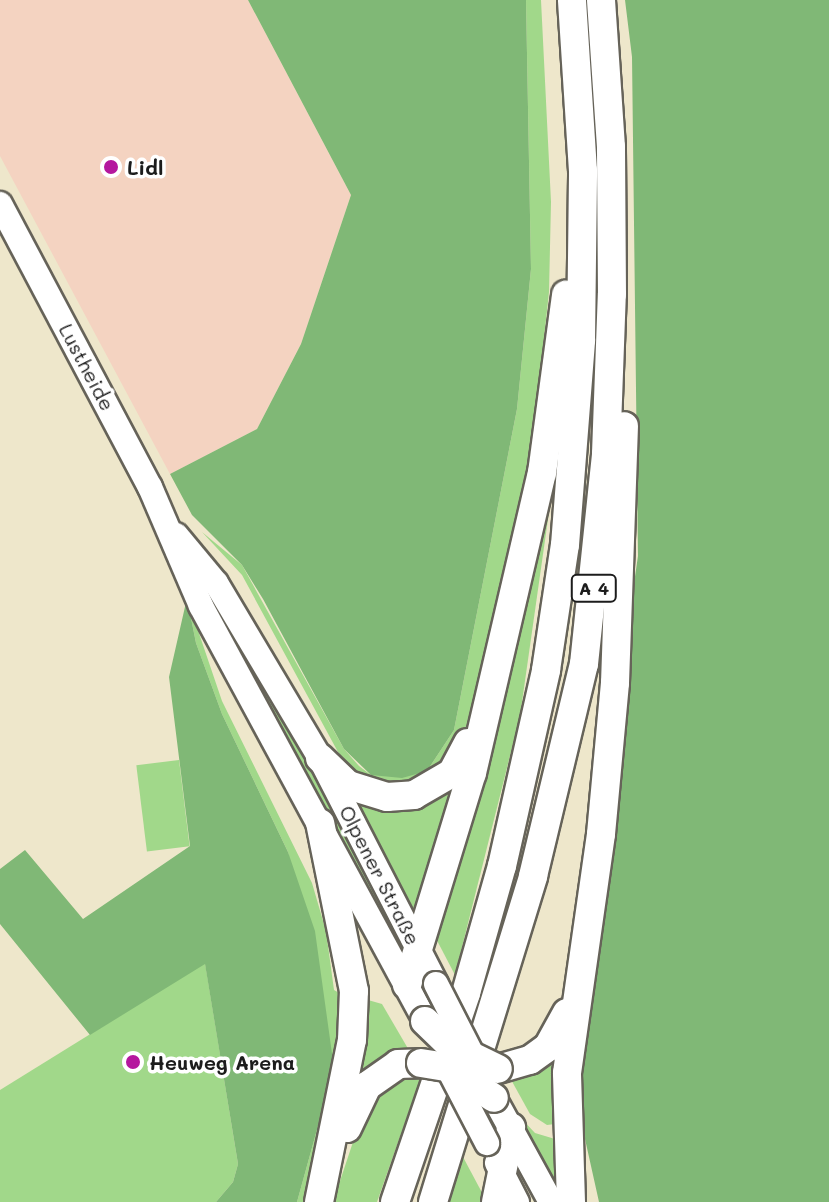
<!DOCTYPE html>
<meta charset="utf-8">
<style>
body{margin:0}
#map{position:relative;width:829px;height:1202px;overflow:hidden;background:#eee7cb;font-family:Mali,sans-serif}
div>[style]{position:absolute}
.built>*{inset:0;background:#f4d3c1}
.green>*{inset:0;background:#a1d88a;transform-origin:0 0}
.forest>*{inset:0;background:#80b876}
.roads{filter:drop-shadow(2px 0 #666359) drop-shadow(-2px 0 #666359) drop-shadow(0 2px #666359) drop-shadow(0 -2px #666359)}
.major>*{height:24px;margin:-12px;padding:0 12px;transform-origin:12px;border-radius:12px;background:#fff}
.highway>*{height:28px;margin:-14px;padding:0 14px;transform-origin:14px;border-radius:14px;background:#fff}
.bridges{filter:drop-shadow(2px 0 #666359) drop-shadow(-2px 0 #666359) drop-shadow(0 2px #666359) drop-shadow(0 -2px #666359)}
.major-bridge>*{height:24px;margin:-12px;padding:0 12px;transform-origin:12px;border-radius:12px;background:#fff}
.highway-bridge>*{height:28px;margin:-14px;padding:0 14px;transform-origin:14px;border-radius:14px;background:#fff}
.dots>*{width:22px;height:22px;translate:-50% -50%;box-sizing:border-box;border:4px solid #fff;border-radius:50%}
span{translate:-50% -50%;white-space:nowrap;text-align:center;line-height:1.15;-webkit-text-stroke:7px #fff;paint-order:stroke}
.shield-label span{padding:2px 6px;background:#fff;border:2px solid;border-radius:6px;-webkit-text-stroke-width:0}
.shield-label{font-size:18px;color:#1c1c1c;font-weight:700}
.poi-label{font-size:20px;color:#1c1c1c;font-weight:700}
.left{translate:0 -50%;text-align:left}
.street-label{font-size:20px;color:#1c1c1c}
</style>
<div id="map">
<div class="built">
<i style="clip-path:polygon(0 0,248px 0,351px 195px,301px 344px,257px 429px,170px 474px,0 156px)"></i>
</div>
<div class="green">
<i style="clip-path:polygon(526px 0,541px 0,551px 202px,549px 292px,533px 441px,472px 723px,455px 759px,405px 789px,351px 776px,242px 575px,202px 532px,242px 565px,344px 749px,359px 766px,371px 775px,427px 771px,454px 730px,517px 409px,531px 269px)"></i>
<i style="clip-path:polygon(554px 477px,520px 716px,455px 975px,431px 929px)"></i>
<i style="clip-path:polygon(187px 598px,222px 701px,312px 883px,326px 931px,334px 990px,346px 997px,343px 1036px,306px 1202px,297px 1202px,334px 1068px,288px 852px,222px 714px,196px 643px)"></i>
<i style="clip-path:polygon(235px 637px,250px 655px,405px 947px,405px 959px,286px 737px,263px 705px,232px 641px)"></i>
<i style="left:179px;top:760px;width:87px;height:43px;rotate:83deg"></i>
<i style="clip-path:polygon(455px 780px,417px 923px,352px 796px)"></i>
<i style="clip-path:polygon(205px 963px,238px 1164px,233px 1182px,216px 1202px,0 1202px,0 1090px)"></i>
<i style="clip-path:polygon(361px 998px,382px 1004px,410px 1052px,355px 1092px)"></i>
<i style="clip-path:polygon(563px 1042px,555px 1124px,547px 1125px,530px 1114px,509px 1076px)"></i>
<i style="clip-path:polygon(404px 1073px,421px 1077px,377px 1202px,333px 1202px,365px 1106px)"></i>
<i style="clip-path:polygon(519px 1116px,535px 1133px,555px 1139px,563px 1200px)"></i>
<i style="clip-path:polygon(463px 1157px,487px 1202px,447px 1202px)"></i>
</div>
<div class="forest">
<i style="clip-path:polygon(248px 0,526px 0,531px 269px,517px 409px,454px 730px,427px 771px,402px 778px,371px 775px,344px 749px,263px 599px,242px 565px,192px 515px,170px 474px,257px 429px,301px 344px,351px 195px)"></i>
<i style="clip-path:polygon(625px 0,829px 0,829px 1202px,599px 1202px,577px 1103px,600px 814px,638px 556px,632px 57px)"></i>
<i style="clip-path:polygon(187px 598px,196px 643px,222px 714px,288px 852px,315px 931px,334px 1068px,297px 1202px,216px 1202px,233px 1182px,238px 1164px,205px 964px,90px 1035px,0 924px,0 869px,25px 850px,83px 919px,190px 846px,169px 677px)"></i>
</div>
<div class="roads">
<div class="major">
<i style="left:0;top:204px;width:320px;rotate:62.1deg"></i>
<i style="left:150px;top:487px;width:129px;rotate:66.8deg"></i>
<i style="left:201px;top:606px;width:472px;rotate:61.6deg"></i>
<i style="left:176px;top:535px;width:62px;rotate:50.2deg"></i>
<i style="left:216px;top:583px;width:204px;rotate:59.3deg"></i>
<i style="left:320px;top:758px;width:254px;rotate:62.8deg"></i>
<i style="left:494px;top:1098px;width:119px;rotate:61.3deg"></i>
<i style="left:497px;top:1163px;width:44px;rotate:62.9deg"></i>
</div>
<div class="highway">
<i style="left:320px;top:758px;width:39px;rotate:44deg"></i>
<i style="left:348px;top:785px;width:41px;rotate:17.1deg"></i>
<i style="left:387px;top:797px;width:27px;rotate:-4deg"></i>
<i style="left:414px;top:795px;width:44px;rotate:-30.1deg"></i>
<i style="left:452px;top:773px;width:34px;rotate:-62deg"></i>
<i style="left:407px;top:985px;width:222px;rotate:-73deg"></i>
<i style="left:472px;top:773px;width:308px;rotate:-76.9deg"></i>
<i style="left:542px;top:473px;width:180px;rotate:-82.3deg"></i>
<i style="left:498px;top:1069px;width:33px;rotate:-16deg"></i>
<i style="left:530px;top:1060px;width:22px;rotate:-36deg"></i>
<i style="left:548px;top:1047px;width:39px;rotate:-61deg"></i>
<i style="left:347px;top:1128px;width:47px;rotate:-64.5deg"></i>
<i style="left:367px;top:1086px;width:38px;rotate:-35deg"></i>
<i style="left:398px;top:1064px;width:23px;rotate:-2deg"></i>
<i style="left:319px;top:1202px;width:165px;rotate:-78.5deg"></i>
<i style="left:352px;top:1040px;width:49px;rotate:-87.7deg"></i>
<i style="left:354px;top:991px;width:171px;rotate:-101.4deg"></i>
<i style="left:395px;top:1202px;width:221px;rotate:-71.2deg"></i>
<i style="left:466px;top:993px;width:132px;rotate:-74.2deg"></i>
<i style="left:502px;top:866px;width:201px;rotate:-77.3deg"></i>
<i style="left:546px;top:670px;width:126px;rotate:-81.4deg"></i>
<i style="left:565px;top:545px;width:206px;rotate:-85.5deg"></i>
<i style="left:581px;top:340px;width:169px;rotate:-89.3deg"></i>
<i style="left:583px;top:171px;width:171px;rotate:-93.7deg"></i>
<i style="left:433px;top:1202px;width:341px;rotate:-72.9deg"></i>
<i style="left:533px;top:876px;width:218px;rotate:-76.5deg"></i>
<i style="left:584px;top:664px;width:211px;rotate:-84deg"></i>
<i style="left:606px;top:454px;width:160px;rotate:-87.9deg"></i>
<i style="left:612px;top:294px;width:147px;rotate:-90.4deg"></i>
<i style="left:611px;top:147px;width:147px;rotate:-93.9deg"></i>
<i style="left:496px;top:1202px;width:76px;rotate:-78.5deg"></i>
<i style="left:571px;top:1202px;width:129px;rotate:-91.8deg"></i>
<i style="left:567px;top:1073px;width:241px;rotate:-81.9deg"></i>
<i style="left:601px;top:834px;width:152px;rotate:-84.7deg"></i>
<i style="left:615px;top:683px;width:257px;rotate:-88deg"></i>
</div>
</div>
<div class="bridges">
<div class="major-bridge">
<i style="left:436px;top:984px;width:90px;rotate:62.9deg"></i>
<i style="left:447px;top:1066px;width:87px;rotate:62.5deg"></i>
</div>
<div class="highway-bridge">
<i style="left:425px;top:1021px;width:36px;rotate:44deg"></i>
<i style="left:451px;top:1046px;width:52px;rotate:26.1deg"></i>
<i style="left:421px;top:1063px;width:26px;rotate:9deg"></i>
<i style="left:447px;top:1067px;width:56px;rotate:33.4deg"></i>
</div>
</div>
<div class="dots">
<i style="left:111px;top:167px;background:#b5179e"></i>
<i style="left:133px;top:1062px;background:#b5179e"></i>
</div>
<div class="shield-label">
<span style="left:594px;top:588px">A 4</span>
</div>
<div class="poi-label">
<span class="left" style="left:127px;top:167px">Lidl</span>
<span class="left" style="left:149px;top:1062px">Heuweg Arena</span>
</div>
<div class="street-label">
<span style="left:87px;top:367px;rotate:62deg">Lustheide</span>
<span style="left:380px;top:875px;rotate:63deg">Olpener Straße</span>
</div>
</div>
